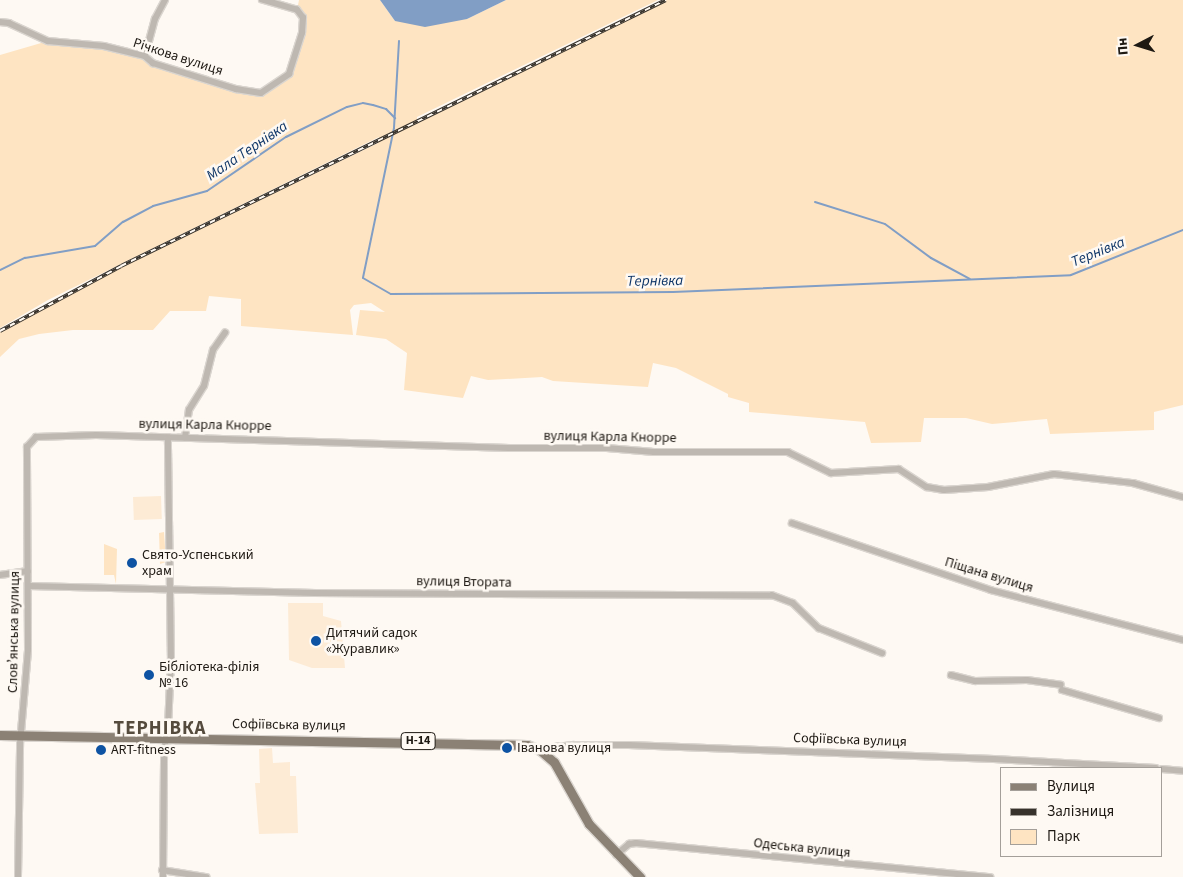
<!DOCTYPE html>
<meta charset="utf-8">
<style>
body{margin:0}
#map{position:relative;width:1183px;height:877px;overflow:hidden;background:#fef9f3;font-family:"Source Sans 3",sans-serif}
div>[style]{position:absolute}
.built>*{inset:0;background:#fdebd5;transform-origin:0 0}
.green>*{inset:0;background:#fee4c2}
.water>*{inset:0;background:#819ec5}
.stream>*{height:2px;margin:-1px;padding:0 1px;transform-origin:1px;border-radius:1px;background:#819ec5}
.roads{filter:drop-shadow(1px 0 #dad5cf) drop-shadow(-1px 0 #dad5cf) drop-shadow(0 1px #dad5cf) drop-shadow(0 -1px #dad5cf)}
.minor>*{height:5.5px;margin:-2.75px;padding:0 2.75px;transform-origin:2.75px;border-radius:2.75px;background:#beb8b1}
.primary>*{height:9px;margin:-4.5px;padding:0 4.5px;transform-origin:4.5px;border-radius:4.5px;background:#8b8175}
.rail>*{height:4px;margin-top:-2px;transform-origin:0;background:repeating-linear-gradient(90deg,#fef9f3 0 5.5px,#37322c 0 11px);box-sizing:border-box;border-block:1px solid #37322c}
.dots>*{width:14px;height:14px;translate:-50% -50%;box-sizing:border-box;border:2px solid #fef9f3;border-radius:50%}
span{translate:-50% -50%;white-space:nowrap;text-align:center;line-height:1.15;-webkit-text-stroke:5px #fef9f3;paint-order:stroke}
.shield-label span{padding:1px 4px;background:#fef9f3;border:1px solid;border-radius:4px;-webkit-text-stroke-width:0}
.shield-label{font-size:12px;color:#1e1913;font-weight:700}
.street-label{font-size:14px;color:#1e1913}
.poi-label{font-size:14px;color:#1e1913}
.left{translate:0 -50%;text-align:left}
.water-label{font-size:15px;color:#0f3668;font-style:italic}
.district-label{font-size:19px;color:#554b3d;font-weight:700;letter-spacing:1px}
.legend{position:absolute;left:1000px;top:767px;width:162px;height:90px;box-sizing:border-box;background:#fef9f3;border:1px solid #a49f99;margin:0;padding:6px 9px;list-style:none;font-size:15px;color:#1e1913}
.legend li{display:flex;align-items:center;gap:10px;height:25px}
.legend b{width:25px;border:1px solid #a49f99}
.north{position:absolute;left:1113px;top:20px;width:50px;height:50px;-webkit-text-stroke:4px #fef9f3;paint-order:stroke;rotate:265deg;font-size:14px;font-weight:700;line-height:20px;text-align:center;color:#1e1913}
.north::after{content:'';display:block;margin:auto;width:18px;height:22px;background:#1e1913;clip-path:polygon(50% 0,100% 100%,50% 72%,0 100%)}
</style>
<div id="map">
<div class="built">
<i style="left:161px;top:496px;width:23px;height:28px;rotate:88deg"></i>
<i style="clip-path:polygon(288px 603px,323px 603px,323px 616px,341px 621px,345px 668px,312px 668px,289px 660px)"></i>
<i style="clip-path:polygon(272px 748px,273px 763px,290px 762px,290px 776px,296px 776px,298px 833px,259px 834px,255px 783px,260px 783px,259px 749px)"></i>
</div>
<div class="green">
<i style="clip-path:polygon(299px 0,380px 0,395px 21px,467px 19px,506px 0,658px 0,417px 117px,417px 123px,667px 0,1183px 0,1183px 405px,1154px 412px,1154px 430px,1050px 434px,1047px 419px,992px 424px,966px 418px,924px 418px,921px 442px,871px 443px,865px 422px,749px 412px,749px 403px,728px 397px,728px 394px,676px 368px,653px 363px,648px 387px,553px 381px,542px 377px,488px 380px,471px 376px,463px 398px,404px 390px,407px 353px,386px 339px,356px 335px,360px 310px,385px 312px,371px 303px,354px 305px,350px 310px,353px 335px,241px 326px,241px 299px,209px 296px,206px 311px,170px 311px,153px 330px,73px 330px,39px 334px,19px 339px,0 357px,0 332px,13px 324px,121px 267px,378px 143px,379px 137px,48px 300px,0 328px,0 55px,48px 41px,104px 47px,250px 94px,261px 94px,272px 90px,290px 75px,306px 19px,297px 10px)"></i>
<i style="clip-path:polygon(164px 532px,166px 562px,160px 564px,159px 533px)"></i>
<i style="clip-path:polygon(104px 544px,117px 549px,116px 584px,114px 575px,104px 575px)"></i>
</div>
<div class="water">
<i style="clip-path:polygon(380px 0,506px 0,467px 19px,425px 27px,395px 21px)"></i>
</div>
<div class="stream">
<i style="left:399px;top:41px;width:87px;rotate:93.3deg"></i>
<i style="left:394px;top:128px;width:153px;rotate:101.7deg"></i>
<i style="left:363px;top:278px;width:32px;rotate:30deg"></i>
<i style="left:391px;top:294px;width:282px;rotate:-0.4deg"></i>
<i style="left:673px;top:292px;width:398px;rotate:-2.4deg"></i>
<i style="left:1071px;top:275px;width:121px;rotate:-21.9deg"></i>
<i style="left:815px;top:202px;width:73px;rotate:17.4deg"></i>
<i style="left:885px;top:224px;width:57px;rotate:36.5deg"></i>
<i style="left:931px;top:258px;width:44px;rotate:28.3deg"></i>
<i style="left:0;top:270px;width:28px;rotate:-26deg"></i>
<i style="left:25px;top:258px;width:71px;rotate:-9.7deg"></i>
<i style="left:95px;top:246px;width:37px;rotate:-41deg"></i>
<i style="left:123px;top:222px;width:34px;rotate:-28deg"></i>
<i style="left:153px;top:206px;width:56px;rotate:-15.5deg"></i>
<i style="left:207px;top:191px;width:96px;rotate:-34.4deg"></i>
<i style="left:286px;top:137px;width:68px;rotate:-26.2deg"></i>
<i style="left:347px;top:107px;width:16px;rotate:-14deg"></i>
<i style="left:363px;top:103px;width:10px;rotate:11deg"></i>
<i style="left:373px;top:105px;width:14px;rotate:17deg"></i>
<i style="left:386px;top:109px;width:13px;rotate:45deg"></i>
</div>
<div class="roads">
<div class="minor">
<i style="left:0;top:22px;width:9px;rotate:6deg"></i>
<i style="left:9px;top:23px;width:43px;rotate:24.8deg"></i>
<i style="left:48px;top:41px;width:56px;rotate:5.1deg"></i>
<i style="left:104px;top:46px;width:42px;rotate:13.7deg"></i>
<i style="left:145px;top:56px;width:11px;rotate:41deg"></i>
<i style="left:153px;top:63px;width:87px;rotate:17.4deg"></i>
<i style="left:236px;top:89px;width:25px;rotate:9deg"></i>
<i style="left:261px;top:93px;width:34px;rotate:-34deg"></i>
<i style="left:289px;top:74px;width:43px;rotate:-72.4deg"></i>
<i style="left:302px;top:33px;width:15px;rotate:-86deg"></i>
<i style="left:303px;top:18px;width:10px;rotate:-127deg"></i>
<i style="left:297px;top:10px;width:36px;rotate:-164deg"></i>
<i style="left:145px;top:56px;width:38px;rotate:-75deg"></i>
<i style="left:155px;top:19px;width:21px;rotate:-62deg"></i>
<i style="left:185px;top:438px;width:28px;rotate:-82deg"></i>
<i style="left:189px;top:410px;width:28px;rotate:-58deg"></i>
<i style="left:204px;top:386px;width:37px;rotate:-76deg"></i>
<i style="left:213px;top:350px;width:21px;rotate:-55deg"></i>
<i style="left:792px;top:523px;width:210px;rotate:18.6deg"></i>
<i style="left:991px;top:590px;width:198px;rotate:14.6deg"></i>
<i style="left:0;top:575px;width:28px;rotate:-8deg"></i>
<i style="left:29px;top:586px;width:286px;rotate:1.4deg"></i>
<i style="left:315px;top:593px;width:457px;rotate:0.3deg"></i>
<i style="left:772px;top:595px;width:22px;rotate:21deg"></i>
<i style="left:793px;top:603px;width:36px;rotate:44deg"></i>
<i style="left:819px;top:628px;width:68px;rotate:21.6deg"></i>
<i style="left:951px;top:675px;width:25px;rotate:14deg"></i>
<i style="left:975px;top:681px;width:52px;rotate:-1.1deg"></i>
<i style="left:1027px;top:680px;width:34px;rotate:8deg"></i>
<i style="left:1062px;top:690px;width:101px;rotate:16.1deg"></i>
<i style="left:545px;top:753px;width:13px;rotate:-29deg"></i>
<i style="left:556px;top:747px;width:17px;rotate:-7deg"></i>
<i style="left:573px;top:745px;width:56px"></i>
<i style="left:629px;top:745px;width:365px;rotate:2.2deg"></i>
<i style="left:994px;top:759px;width:162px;rotate:3.2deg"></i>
<i style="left:1162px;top:769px;width:21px;rotate:5deg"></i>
<i style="left:616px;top:855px;width:17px;rotate:-40deg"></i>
<i style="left:629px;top:844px;width:7px;rotate:-8deg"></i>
<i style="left:636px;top:843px;width:356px;rotate:5.5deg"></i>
<i style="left:162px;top:870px;width:45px;rotate:9deg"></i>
<i style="left:18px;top:877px;width:133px;rotate:-89.1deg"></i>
<i style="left:20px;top:744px;width:94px;rotate:-85.1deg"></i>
<i style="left:28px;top:650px;width:203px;rotate:-90.3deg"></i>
<i style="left:27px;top:447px;width:13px;rotate:-48deg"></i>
<i style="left:36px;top:437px;width:60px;rotate:-1.9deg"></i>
<i style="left:96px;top:435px;width:413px;rotate:1.8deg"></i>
<i style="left:509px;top:448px;width:98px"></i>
<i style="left:607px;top:448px;width:47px;rotate:4.9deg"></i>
<i style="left:654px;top:452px;width:134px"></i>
<i style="left:788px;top:452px;width:48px;rotate:26deg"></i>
<i style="left:831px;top:473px;width:68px;rotate:-3.4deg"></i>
<i style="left:899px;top:469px;width:33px;rotate:33deg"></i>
<i style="left:927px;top:487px;width:17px;rotate:10deg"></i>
<i style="left:944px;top:490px;width:44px;rotate:-3.9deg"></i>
<i style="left:988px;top:487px;width:67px;rotate:-11.1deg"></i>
<i style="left:1054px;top:474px;width:80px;rotate:6.5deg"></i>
<i style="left:1133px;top:483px;width:52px;rotate:15.6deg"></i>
<i style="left:163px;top:877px;width:127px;rotate:-89.5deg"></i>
<i style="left:164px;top:750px;width:23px;rotate:-80deg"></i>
<i style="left:168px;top:727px;width:65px;rotate:-87.4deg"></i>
<i style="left:171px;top:662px;width:224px;rotate:-90.8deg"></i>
</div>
<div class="primary">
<i style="left:0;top:735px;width:527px;rotate:1.09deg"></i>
<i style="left:527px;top:745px;width:14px;rotate:21deg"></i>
<i style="left:540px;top:750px;width:18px;rotate:41deg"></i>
<i style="left:554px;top:762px;width:71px;rotate:60.6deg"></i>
<i style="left:589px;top:824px;width:74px;rotate:46.1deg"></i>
</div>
</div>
<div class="rail">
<i style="left:0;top:331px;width:137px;rotate:-28.2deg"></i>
<i style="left:121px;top:266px;width:606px;rotate:-26.02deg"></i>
</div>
<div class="dots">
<i style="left:132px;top:563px;background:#0e53a3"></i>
<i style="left:316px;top:641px;background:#0e53a3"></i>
<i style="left:149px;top:675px;background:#0e53a3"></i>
<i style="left:507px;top:748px;background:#0e53a3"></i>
<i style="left:101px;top:750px;background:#0e53a3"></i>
</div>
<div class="shield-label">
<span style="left:418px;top:741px">Н-14</span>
</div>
<div class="street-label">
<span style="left:178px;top:57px;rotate:18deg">Річкова вулиця</span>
<span style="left:205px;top:425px;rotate:1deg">вулиця Карла Кнорре</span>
<span style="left:610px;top:437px;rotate:1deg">вулиця Карла Кнорре</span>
<span style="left:989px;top:575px;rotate:17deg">Піщана вулиця</span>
<span style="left:464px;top:582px;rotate:1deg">вулиця Втората</span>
<span style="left:14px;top:632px;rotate:-89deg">Словʼянська вулиця</span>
<span style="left:289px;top:725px;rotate:1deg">Софіївська вулиця</span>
<span style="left:850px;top:740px;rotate:2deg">Софіївська вулиця</span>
<span style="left:802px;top:848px;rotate:6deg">Одеська вулиця</span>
</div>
<div class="poi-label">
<span class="left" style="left:142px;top:563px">Свято-Успенський<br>храм</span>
<span class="left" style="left:326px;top:641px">Дитячий садок<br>«Журавлик»</span>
<span class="left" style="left:159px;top:675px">Бібліотека-філія<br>№ 16</span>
<span class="left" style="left:517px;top:748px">Іванова вулиця</span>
<span class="left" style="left:111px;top:750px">ART-fitness</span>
</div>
<div class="water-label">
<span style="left:247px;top:151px;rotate:-34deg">Мала Тернівка</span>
<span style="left:1098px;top:252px;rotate:-22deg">Тернівка</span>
<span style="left:655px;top:281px;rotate:-1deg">Тернівка</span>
</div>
<div class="district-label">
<span style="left:160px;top:729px">ТЕРНІВКА</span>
</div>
<ul class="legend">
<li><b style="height:6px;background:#8b8175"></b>Вулиця</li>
<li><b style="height:6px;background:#37322c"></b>Залізниця</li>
<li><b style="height:14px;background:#fee4c2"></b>Парк</li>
</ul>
<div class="north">Пн</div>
</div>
